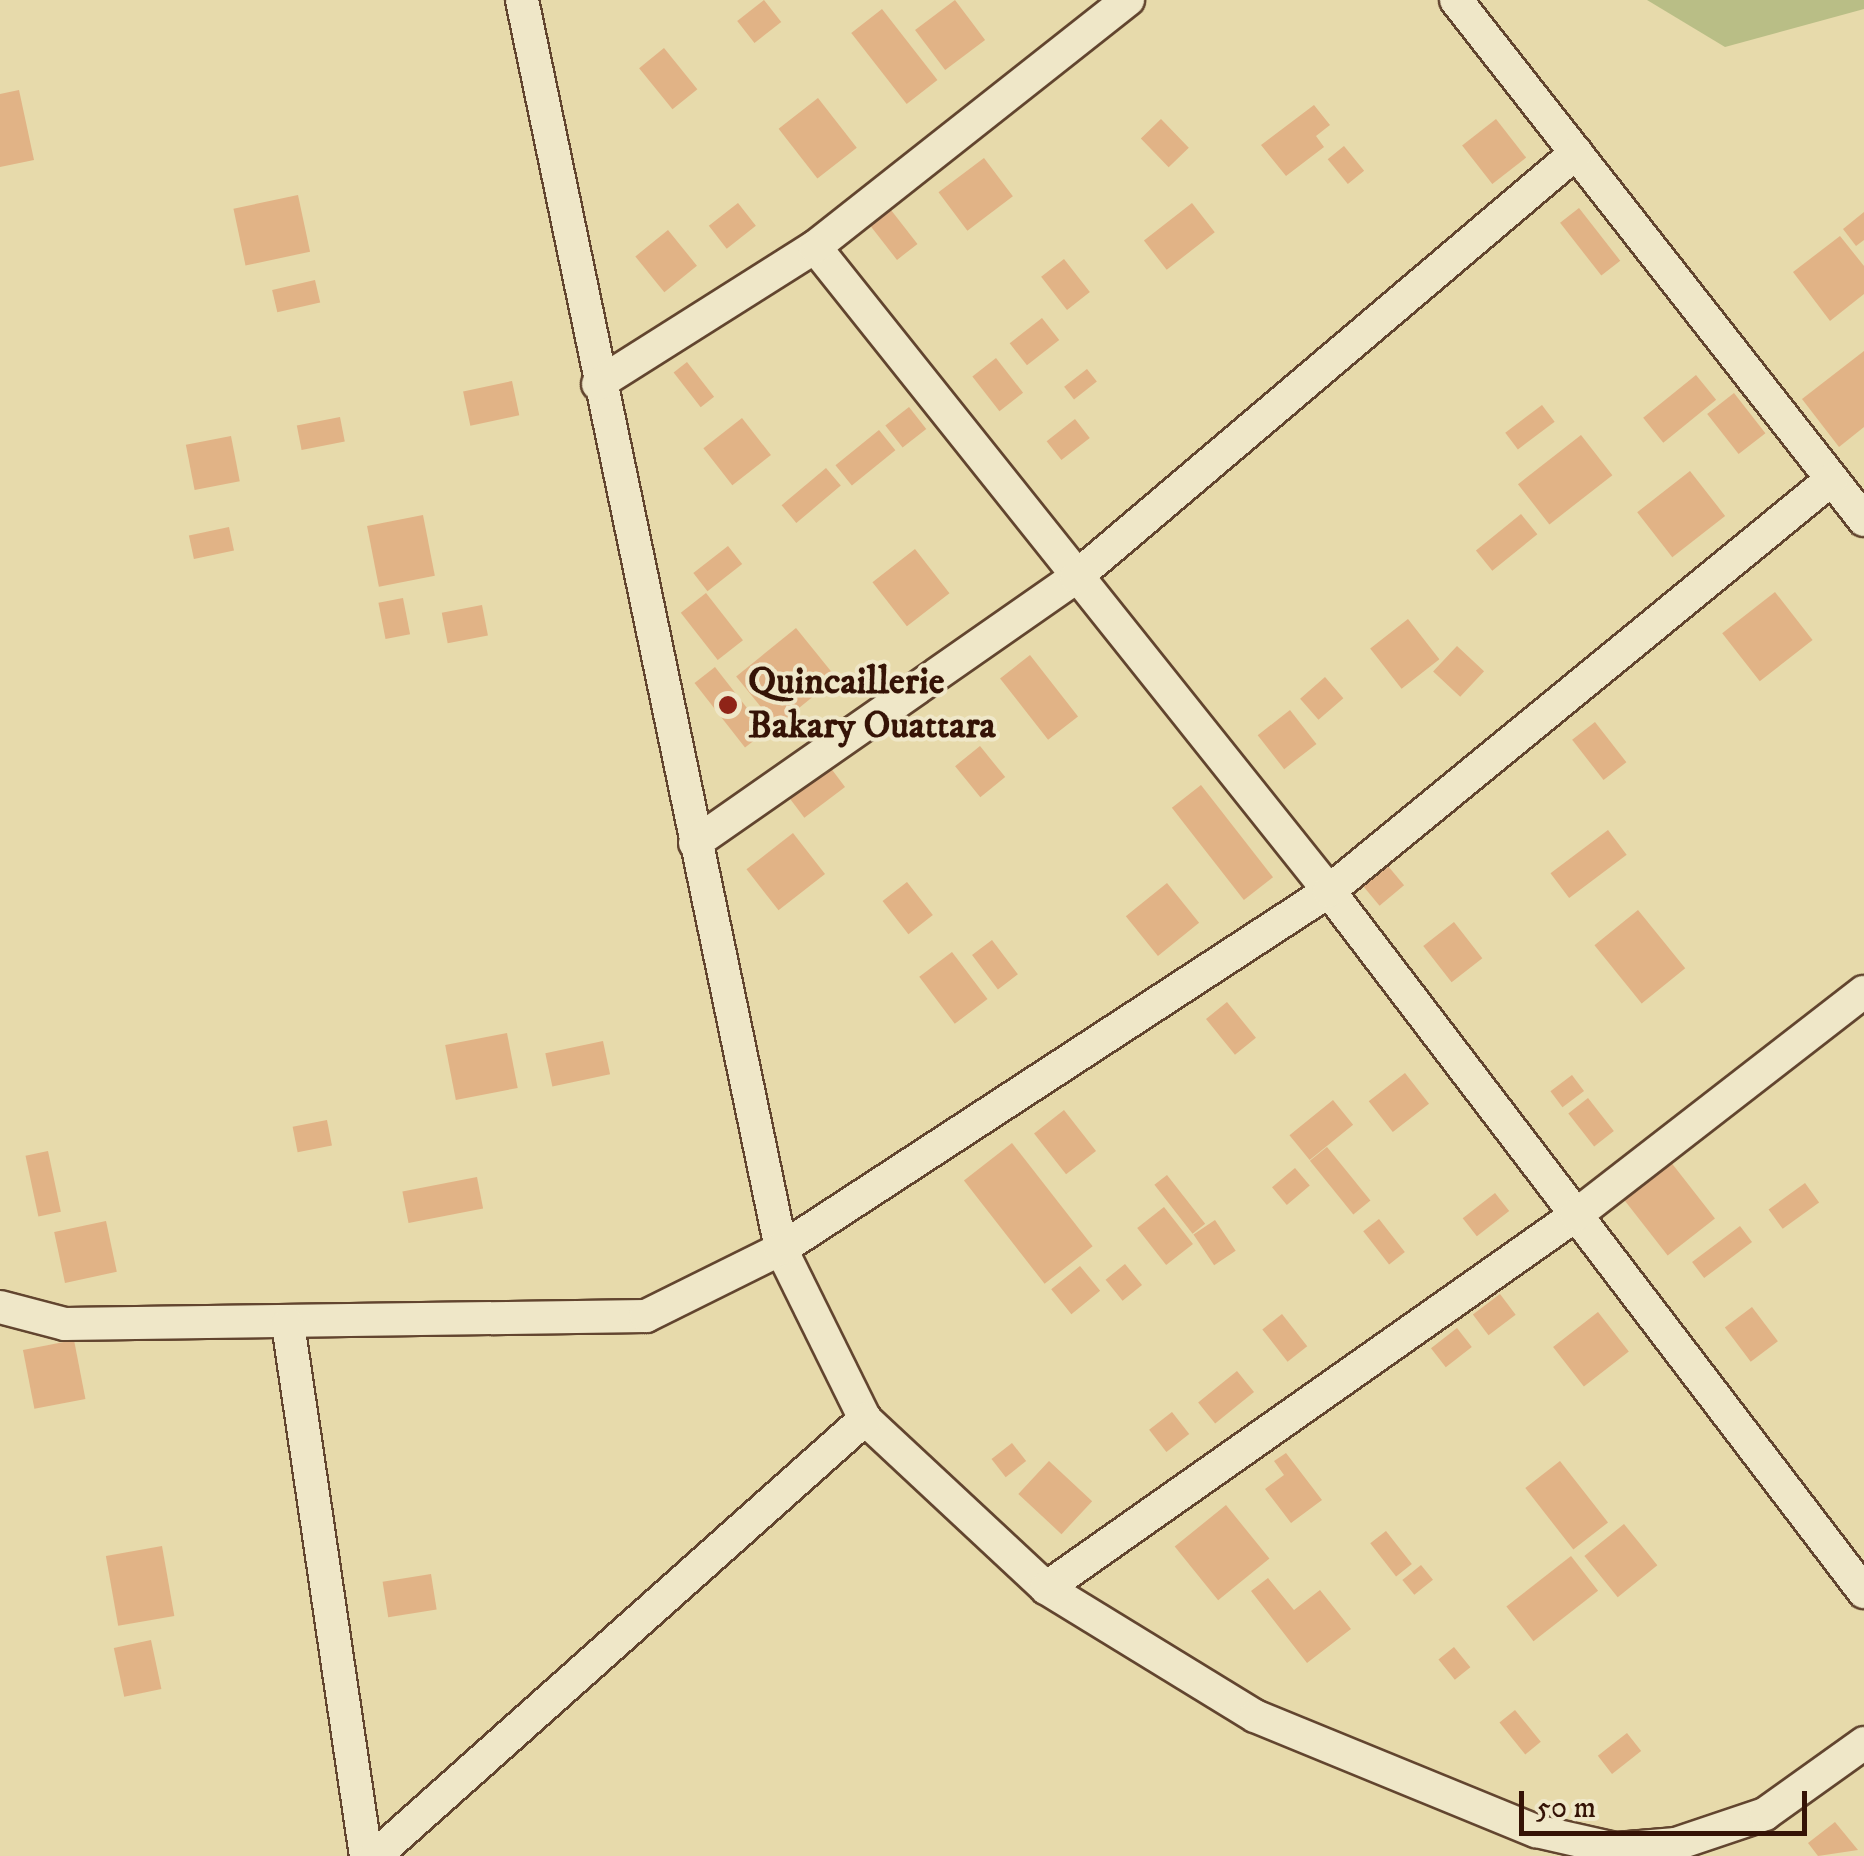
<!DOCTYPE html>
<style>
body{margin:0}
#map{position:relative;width:1864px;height:1856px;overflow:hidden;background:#e7daab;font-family:"IM FELL DW Pica",serif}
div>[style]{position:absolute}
.green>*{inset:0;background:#b9be86}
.building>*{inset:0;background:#e1b386;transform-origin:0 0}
.roads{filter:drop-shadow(2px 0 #62452f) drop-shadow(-2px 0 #62452f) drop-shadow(0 2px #62452f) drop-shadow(0 -2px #62452f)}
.minor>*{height:32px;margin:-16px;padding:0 16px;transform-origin:16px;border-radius:16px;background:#efe7c8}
.dots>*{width:28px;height:28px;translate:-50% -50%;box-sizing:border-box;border:5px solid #efe7c8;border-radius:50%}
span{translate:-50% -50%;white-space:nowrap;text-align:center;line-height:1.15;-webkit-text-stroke:8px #efe7c8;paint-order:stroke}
.poi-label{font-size:38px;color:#351306;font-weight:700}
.left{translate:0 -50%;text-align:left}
.scale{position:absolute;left:1519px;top:1791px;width:288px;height:45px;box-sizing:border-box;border:5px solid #351306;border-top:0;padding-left:12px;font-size:30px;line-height:35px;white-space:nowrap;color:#351306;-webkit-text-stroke:8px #efe7c8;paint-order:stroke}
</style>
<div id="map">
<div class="green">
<i style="clip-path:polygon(1647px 0,1864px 0,1864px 9px,1725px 47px)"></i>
</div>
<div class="building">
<i style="left:764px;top:0;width:28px;height:34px;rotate:52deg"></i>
<i style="left:955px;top:0;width:50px;height:50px;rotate:53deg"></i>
<i style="left:882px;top:9px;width:90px;height:39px;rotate:52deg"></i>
<i style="left:664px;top:48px;width:53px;height:32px;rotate:51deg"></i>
<i style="clip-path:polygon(19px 90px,34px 160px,0 167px,0 94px)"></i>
<i style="left:818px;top:98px;width:63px;height:50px;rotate:52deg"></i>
<i style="clip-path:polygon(1314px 105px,1330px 125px,1316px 136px,1324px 147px,1286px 176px,1261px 145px)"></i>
<i style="left:1161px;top:119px;width:40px;height:28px;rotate:46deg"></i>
<i style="left:1496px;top:119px;width:49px;height:43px;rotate:52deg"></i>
<i style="left:1344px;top:146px;width:32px;height:21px;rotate:51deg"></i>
<i style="left:984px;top:158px;width:48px;height:57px;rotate:53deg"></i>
<i style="left:298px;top:195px;width:58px;height:66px;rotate:78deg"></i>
<i style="left:738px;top:203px;width:29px;height:37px;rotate:52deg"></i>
<i style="left:1192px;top:203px;width:37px;height:61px;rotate:52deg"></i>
<i style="left:1579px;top:208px;width:67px;height:24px;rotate:52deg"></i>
<i style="left:891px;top:210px;width:43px;height:26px;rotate:52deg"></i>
<i style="clip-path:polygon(1864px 212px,1864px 240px,1856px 246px,1843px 229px)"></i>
<i style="left:668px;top:230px;width:46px;height:42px;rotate:51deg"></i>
<i style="clip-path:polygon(1840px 236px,1864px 266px,1864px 294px,1830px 321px,1793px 272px)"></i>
<i style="left:1064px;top:259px;width:42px;height:29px;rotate:52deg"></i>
<i style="left:315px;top:280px;width:23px;height:44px;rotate:77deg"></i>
<i style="left:1042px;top:318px;width:28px;height:41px;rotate:52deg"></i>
<i style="clip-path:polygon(1864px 351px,1864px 427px,1839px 447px,1802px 399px)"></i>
<i style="left:996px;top:358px;width:44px;height:30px;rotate:52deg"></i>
<i style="left:687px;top:362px;width:44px;height:17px;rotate:52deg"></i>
<i style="left:1087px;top:369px;width:16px;height:29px;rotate:52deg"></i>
<i style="left:1696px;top:375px;width:32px;height:68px;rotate:51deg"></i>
<i style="left:512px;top:381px;width:35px;height:50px;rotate:78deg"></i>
<i style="left:1734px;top:393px;width:51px;height:34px;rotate:52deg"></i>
<i style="left:1542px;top:405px;width:21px;height:46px;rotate:53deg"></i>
<i style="left:909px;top:407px;width:28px;height:30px;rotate:52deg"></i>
<i style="left:340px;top:417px;width:25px;height:44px;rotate:79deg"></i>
<i style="left:742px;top:418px;width:47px;height:49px;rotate:52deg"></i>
<i style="left:1075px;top:419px;width:24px;height:36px;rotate:52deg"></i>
<i style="left:879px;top:430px;width:26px;height:56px;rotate:51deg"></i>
<i style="left:1581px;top:435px;width:51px;height:80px;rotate:52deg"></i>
<i style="left:231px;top:436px;width:46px;height:46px;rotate:79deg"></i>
<i style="left:826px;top:468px;width:23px;height:58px;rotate:50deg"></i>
<i style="left:1690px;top:471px;width:57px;height:67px;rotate:52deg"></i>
<i style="left:1521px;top:514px;width:26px;height:58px;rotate:51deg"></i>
<i style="left:423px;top:515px;width:62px;height:57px;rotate:79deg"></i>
<i style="left:229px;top:527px;width:24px;height:41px;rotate:78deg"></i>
<i style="left:728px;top:546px;width:23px;height:44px;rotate:52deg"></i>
<i style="left:915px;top:549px;width:56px;height:54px;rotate:52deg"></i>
<i style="left:1775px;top:592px;width:61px;height:67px;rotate:52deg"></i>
<i style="left:706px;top:593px;width:60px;height:32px;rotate:52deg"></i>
<i style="left:403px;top:598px;width:37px;height:25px;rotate:79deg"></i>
<i style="left:482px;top:605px;width:31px;height:41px;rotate:79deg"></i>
<i style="left:1408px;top:619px;width:51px;height:48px;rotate:52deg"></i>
<i style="left:796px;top:628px;width:64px;height:77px;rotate:51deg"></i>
<i style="left:1457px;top:646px;width:37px;height:35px;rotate:43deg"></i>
<i style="left:1030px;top:655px;width:78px;height:38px;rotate:52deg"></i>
<i style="left:715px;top:667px;width:82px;height:26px;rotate:52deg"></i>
<i style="left:1325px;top:677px;width:28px;height:33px;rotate:49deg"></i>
<i style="left:1290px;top:710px;width:43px;height:41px;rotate:52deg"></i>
<i style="left:1595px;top:722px;width:51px;height:29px;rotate:52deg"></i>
<i style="left:980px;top:746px;width:40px;height:32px;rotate:51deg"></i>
<i style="left:830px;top:767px;width:25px;height:51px;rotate:53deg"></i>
<i style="left:1201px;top:785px;width:117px;height:37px;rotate:52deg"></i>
<i style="left:1608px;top:830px;width:31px;height:72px;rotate:53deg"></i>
<i style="left:793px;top:833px;width:52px;height:59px;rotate:52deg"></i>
<i style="left:1388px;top:866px;width:25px;height:32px;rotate:50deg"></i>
<i style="left:907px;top:882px;width:42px;height:31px;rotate:52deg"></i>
<i style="left:1167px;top:883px;width:51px;height:53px;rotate:51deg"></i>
<i style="left:1638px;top:910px;width:75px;height:56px;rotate:51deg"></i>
<i style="left:1454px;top:922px;width:46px;height:39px;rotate:52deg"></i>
<i style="left:992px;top:940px;width:43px;height:25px;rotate:53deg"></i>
<i style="left:952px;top:952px;width:59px;height:41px;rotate:53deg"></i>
<i style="left:1227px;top:1002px;width:46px;height:27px;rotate:51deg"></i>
<i style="left:507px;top:1033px;width:56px;height:63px;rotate:79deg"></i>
<i style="left:603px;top:1041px;width:34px;height:59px;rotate:78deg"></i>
<i style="left:1405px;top:1073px;width:39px;height:46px;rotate:52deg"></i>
<i style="left:1572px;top:1075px;width:20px;height:27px;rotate:53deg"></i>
<i style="left:1588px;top:1098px;width:42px;height:25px;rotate:52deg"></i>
<i style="left:1333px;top:1100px;width:32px;height:56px;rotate:51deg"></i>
<i style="left:1064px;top:1110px;width:52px;height:38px;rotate:52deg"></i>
<i style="left:327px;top:1120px;width:26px;height:35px;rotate:79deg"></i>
<i style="left:1012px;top:1143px;width:131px;height:61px;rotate:52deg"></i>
<i style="left:1327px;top:1147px;width:69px;height:22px;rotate:51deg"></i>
<i style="left:48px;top:1151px;width:62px;height:23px;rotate:78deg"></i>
<i style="left:1670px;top:1161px;width:73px;height:60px;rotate:52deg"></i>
<i style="left:1295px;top:1168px;width:23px;height:30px;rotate:50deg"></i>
<i style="left:1167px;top:1175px;width:62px;height:16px;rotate:52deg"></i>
<i style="left:477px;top:1177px;width:32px;height:76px;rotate:79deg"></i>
<i style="left:1805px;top:1183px;width:24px;height:45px;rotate:54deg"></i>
<i style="left:1495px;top:1193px;width:23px;height:41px;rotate:52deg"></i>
<i style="left:1164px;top:1207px;width:47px;height:34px;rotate:52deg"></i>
<i style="left:1379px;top:1219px;width:42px;height:20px;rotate:52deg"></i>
<i style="left:1215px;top:1220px;width:37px;height:26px;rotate:56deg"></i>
<i style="left:106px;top:1221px;width:52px;height:53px;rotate:78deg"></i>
<i style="left:1740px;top:1226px;width:20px;height:60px;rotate:53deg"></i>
<i style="left:1125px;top:1264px;width:27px;height:25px;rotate:51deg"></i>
<i style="left:1080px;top:1266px;width:32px;height:37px;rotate:51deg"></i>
<i style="left:1500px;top:1294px;width:26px;height:34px;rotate:53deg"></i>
<i style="left:1752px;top:1307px;width:43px;height:34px;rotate:53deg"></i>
<i style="left:1598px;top:1312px;width:50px;height:57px;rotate:52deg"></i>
<i style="left:1282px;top:1314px;width:41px;height:25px;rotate:52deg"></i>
<i style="left:1457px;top:1328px;width:24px;height:33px;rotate:52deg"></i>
<i style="left:74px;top:1340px;width:60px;height:52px;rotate:79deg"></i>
<i style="left:1237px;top:1371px;width:27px;height:50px;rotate:51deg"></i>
<i style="left:1172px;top:1412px;width:28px;height:29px;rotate:52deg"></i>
<i style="left:1012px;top:1443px;width:23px;height:26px;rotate:52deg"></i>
<i style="clip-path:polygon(1286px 1453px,1322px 1500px,1291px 1523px,1265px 1489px,1284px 1475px,1274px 1461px)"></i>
<i style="left:1049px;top:1461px;width:59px;height:45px;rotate:43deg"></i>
<i style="left:1560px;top:1461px;width:78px;height:44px;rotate:52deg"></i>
<i style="left:1226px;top:1505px;width:69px;height:66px;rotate:51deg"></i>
<i style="left:1624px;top:1524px;width:53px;height:51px;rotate:51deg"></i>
<i style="left:1386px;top:1531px;width:42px;height:20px;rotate:52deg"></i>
<i style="left:162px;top:1546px;width:71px;height:57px;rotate:80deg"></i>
<i style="left:1571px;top:1556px;width:44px;height:82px;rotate:52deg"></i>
<i style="left:1421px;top:1565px;width:19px;height:24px;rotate:51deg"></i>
<i style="left:431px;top:1574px;width:36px;height:49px;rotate:81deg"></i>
<i style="clip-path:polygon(1268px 1578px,1294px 1610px,1320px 1590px,1351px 1629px,1307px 1663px,1251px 1591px)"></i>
<i style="left:151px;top:1640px;width:50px;height:38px;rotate:78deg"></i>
<i style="left:1454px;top:1647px;width:26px;height:20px;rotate:51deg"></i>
<i style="left:1515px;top:1710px;width:41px;height:20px;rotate:51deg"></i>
<i style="left:1627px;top:1733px;width:23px;height:37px;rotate:52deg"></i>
<i style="clip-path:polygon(1835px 1822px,1858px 1850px,1818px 1856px,1808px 1843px)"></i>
</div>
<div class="roads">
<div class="minor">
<i style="left:522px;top:0;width:1276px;rotate:78.28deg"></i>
<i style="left:781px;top:1249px;width:190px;rotate:63.7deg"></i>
<i style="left:865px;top:1419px;width:248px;rotate:43deg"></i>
<i style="left:1046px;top:1588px;width:245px;rotate:31.5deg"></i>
<i style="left:1255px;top:1716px;width:304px;rotate:22.3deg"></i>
<i style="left:1536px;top:1831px;width:82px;rotate:12.7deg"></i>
<i style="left:1616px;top:1849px;width:60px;rotate:-4.8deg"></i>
<i style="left:1676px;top:1844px;width:94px;rotate:-18.6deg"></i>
<i style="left:1765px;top:1814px;width:122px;rotate:-35.6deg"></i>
<i style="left:1456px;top:0;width:661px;rotate:51.88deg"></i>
<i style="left:815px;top:247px;width:824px;rotate:51.41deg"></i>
<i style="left:1329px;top:891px;width:882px;rotate:52.65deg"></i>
<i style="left:598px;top:384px;width:257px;rotate:-32.3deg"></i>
<i style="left:815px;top:247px;width:399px;rotate:-38.3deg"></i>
<i style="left:695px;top:843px;width:465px;rotate:-34.9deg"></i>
<i style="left:1076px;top:577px;width:656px;rotate:-40.3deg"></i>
<i style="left:0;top:1307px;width:67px;rotate:14.7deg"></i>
<i style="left:65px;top:1324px;width:581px;rotate:-0.79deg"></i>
<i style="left:646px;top:1316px;width:151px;rotate:-26.4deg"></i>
<i style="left:781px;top:1249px;width:655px;rotate:-33.16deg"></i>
<i style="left:1329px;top:891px;width:650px;rotate:-39.32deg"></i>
<i style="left:288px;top:1324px;width:538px;rotate:81.66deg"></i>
<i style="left:1046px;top:1588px;width:648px;rotate:-35.14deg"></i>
<i style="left:1576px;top:1215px;width:364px;rotate:-37.8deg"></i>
<i style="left:375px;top:1856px;width:657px;rotate:-41.73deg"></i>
</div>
</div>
<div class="dots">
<i style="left:728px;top:705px;background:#8f2418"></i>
</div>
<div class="poi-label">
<span class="left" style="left:748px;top:705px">Quincaillerie<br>Bakary Ouattara</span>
</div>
<div class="scale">50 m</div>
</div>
